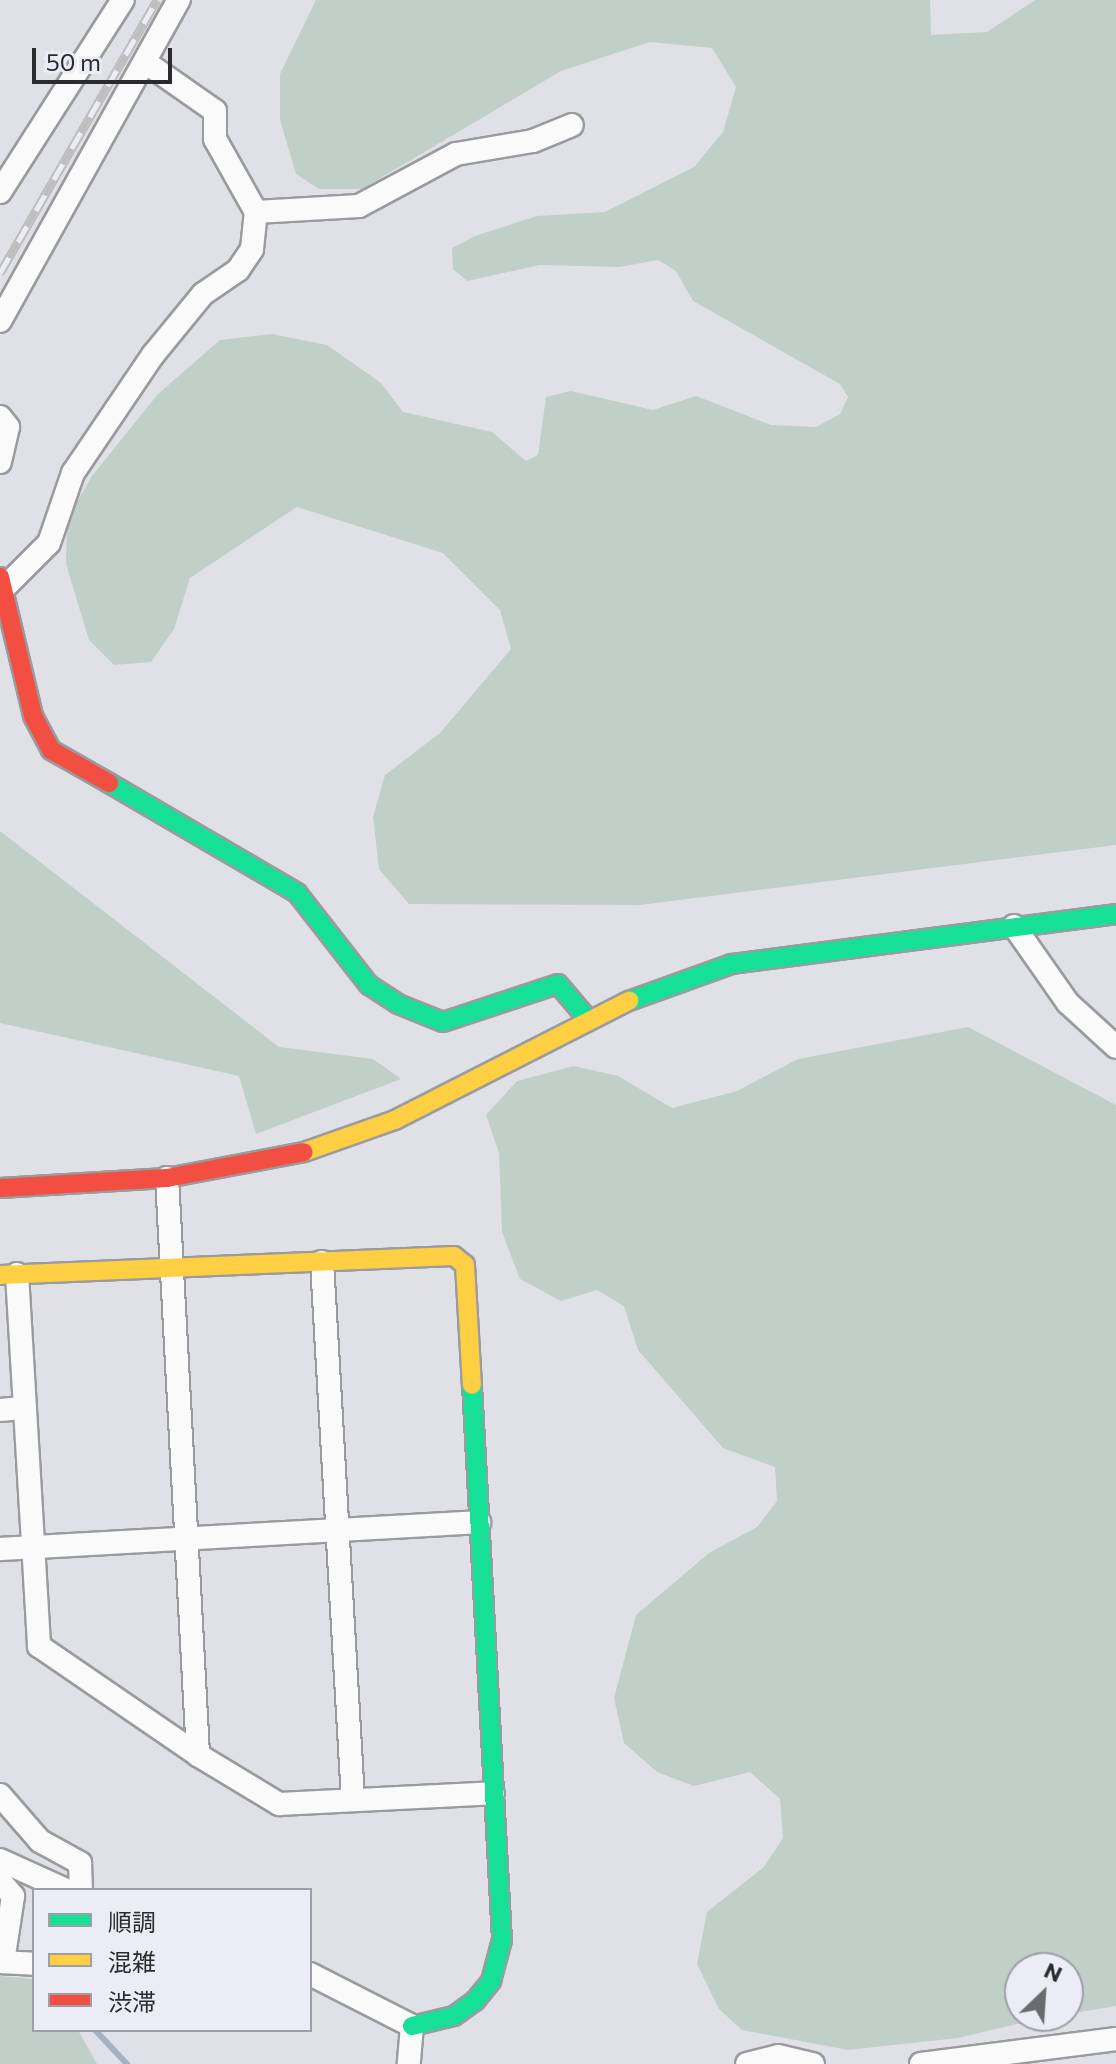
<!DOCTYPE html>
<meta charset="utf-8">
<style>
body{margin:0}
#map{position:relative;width:1116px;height:2064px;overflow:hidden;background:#e0e1e6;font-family:Commissioner,"Noto Sans JP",sans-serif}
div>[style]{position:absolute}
.green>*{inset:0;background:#c0cfc8}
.stream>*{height:6px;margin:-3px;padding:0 3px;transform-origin:3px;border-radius:3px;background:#a1b2c5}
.roads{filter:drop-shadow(2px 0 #9a9b9e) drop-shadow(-2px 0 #9a9b9e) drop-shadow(0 2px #9a9b9e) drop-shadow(0 -2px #9a9b9e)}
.street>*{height:22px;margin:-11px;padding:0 11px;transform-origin:11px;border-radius:11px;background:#fafafb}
.fast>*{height:18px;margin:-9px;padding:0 9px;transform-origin:9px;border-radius:9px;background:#16e098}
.slow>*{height:18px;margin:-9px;padding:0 9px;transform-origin:9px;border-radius:9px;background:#ffcf43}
.jam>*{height:18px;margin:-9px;padding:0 9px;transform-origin:9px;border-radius:9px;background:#f24e42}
.rail>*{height:9px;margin-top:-4.5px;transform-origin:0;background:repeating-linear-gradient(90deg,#ebecf6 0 18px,#bebebf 0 36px);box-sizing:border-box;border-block:2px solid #bebebf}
span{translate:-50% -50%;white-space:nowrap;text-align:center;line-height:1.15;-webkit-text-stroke:8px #ebecf6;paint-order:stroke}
.legend{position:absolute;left:32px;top:1888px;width:280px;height:144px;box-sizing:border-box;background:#ebecf6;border:2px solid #9e9fa6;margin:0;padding:10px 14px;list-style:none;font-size:24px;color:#2b2b2f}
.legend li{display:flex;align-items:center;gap:16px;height:40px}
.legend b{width:40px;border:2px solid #9e9fa6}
.north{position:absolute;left:1004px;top:1952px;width:80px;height:80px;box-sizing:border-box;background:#ebecf6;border:2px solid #9e9fa6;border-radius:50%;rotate:25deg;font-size:22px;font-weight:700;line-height:32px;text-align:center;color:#2b2b2f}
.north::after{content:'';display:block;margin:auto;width:28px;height:36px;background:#6a6b6f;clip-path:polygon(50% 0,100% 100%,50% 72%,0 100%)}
.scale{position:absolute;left:32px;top:48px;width:140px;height:36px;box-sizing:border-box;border:4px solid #2b2b2f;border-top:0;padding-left:10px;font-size:24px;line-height:28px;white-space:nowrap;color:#2b2b2f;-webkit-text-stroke:6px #ebecf6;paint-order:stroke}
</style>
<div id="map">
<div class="green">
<i style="clip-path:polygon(316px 0,930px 0,931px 35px,987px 32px,1035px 0,1116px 0,1116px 845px,640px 905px,409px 904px,379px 869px,373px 817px,385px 775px,440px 733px,511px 649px,500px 610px,443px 553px,297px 507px,190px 578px,174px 629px,151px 662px,114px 665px,89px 640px,66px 564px,67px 520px,92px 476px,158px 394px,220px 340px,272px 334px,327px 345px,381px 383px,403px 412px,492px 432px,526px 461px,538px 455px,546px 397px,571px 391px,653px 410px,696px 396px,771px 425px,816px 427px,840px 414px,848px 397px,840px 384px,693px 301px,676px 271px,658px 260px,619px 267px,540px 265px,467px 281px,453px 269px,452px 248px,475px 236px,537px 216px,605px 212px,694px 167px,723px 132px,736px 87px,712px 48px,650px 42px,561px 71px,362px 189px,319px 189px,296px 174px,280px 120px,280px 74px)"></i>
<i style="clip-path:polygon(0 831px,279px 1047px,373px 1059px,401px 1079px,256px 1134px,239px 1076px,0 1023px)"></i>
<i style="clip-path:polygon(968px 1027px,1116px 1105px,1116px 2006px,1068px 2014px,1068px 1968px,1020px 1968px,1020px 2016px,1051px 2016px,958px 2038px,848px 2050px,742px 2030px,719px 2009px,697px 1964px,707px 1912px,764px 1867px,783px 1838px,780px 1799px,750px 1772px,694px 1786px,657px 1772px,624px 1743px,614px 1698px,636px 1615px,709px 1553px,757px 1527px,777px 1501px,775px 1467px,723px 1448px,638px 1350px,624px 1306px,597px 1290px,561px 1301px,520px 1279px,502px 1232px,499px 1153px,486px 1115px,517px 1081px,574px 1066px,618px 1076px,672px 1108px,737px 1091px,798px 1059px)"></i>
<i style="clip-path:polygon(0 1976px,34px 1979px,34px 2030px,78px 2030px,97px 2064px,0 2064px)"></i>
</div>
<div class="stream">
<i style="left:95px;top:2030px;width:47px;rotate:46.7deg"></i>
</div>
<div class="roads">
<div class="street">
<i style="left:0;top:192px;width:228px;rotate:-57.4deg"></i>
<i style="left:256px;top:212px;width:103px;rotate:-3.3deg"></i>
<i style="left:359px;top:206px;width:110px;rotate:-28.2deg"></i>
<i style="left:456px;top:154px;width:78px;rotate:-9.6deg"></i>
<i style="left:533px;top:141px;width:42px;rotate:-22.3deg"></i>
<i style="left:0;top:321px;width:368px;rotate:-60.9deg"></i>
<i style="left:0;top:417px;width:13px;rotate:51deg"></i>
<i style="left:8px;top:427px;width:36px;rotate:103deg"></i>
<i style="left:2px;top:590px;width:66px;rotate:-45deg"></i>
<i style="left:49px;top:543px;width:74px;rotate:-71.1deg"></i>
<i style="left:73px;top:473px;width:143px;rotate:-55.9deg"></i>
<i style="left:153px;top:355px;width:79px;rotate:-50.7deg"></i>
<i style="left:203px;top:294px;width:42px;rotate:-34.4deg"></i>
<i style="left:238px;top:270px;width:25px;rotate:-56deg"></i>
<i style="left:252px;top:249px;width:37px;rotate:-84deg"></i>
<i style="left:256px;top:212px;width:84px;rotate:-119.3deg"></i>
<i style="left:215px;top:139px;width:28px;rotate:-90deg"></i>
<i style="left:215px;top:111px;width:85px;rotate:-145deg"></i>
<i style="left:1014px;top:926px;width:94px;rotate:55deg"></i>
<i style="left:1068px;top:1003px;width:65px;rotate:42.5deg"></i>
<i style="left:167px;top:1178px;width:578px;rotate:86.92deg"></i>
<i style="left:198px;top:1755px;width:95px;rotate:31.2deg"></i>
<i style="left:279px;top:1804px;width:214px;rotate:-2.9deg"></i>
<i style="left:322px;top:1262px;width:539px;rotate:86.7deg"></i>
<i style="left:17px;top:1274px;width:373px;rotate:86.6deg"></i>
<i style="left:39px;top:1646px;width:193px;rotate:34.4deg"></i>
<i style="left:0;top:1410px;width:25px;rotate:-5deg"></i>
<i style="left:0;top:1549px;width:480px;rotate:-3.2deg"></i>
<i style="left:0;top:1795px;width:61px;rotate:49deg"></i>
<i style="left:40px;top:1841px;width:46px;rotate:28.8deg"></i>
<i style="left:80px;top:1863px;width:27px;rotate:88deg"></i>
<i style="left:0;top:1860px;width:72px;rotate:24.4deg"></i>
<i style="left:0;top:1881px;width:20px;rotate:49deg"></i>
<i style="left:13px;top:1896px;width:67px;rotate:98.6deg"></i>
<i style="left:0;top:1962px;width:34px;rotate:3deg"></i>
<i style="left:310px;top:1974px;width:114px;rotate:27deg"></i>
<i style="left:412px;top:2026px;width:38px;rotate:95deg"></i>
<i style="left:747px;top:2064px;width:32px;rotate:-14deg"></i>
<i style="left:778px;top:2056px;width:36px;rotate:13deg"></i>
<i style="left:921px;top:2064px;width:197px;rotate:-7.3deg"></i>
</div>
<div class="fast">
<i style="left:109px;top:783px;width:218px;rotate:30.3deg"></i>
<i style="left:297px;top:893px;width:117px;rotate:52deg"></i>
<i style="left:369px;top:985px;width:35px;rotate:33deg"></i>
<i style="left:398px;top:1004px;width:48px;rotate:21.8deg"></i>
<i style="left:443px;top:1022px;width:121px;rotate:-18.3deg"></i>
<i style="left:558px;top:984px;width:43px;rotate:49.7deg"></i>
<i style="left:629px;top:1001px;width:109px;rotate:-19.8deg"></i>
<i style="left:732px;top:964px;width:387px;rotate:-7.4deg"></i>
<i style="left:412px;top:2026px;width:43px;rotate:-13.4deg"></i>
<i style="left:454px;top:2016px;width:26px;rotate:-36deg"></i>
<i style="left:475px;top:2001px;width:26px;rotate:-51deg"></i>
<i style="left:491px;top:1981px;width:42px;rotate:-75deg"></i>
<i style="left:502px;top:1940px;width:556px;rotate:-93.09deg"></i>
</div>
<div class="slow">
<i style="left:304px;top:1152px;width:96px;rotate:-19.4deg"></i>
<i style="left:395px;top:1120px;width:263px;rotate:-27deg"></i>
<i style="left:0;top:1275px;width:454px;rotate:-2.4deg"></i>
<i style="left:454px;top:1256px;width:14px;rotate:39deg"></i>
<i style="left:465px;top:1265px;width:120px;rotate:86.7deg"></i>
</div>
<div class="jam">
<i style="left:0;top:577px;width:143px;rotate:76.6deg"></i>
<i style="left:33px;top:716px;width:38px;rotate:62deg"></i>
<i style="left:51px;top:750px;width:67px;rotate:29.6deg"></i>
<i style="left:0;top:1188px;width:167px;rotate:-3.4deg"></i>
<i style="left:167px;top:1178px;width:139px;rotate:-10.7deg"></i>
</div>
</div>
<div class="rail">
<i style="left:0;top:273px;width:315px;rotate:-60.1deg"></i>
</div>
<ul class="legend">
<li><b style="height:10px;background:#16e098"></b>順調</li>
<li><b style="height:10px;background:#ffcf43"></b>混雑</li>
<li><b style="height:10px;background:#f24e42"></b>渋滞</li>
</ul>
<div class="north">N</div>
<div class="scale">50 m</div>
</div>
